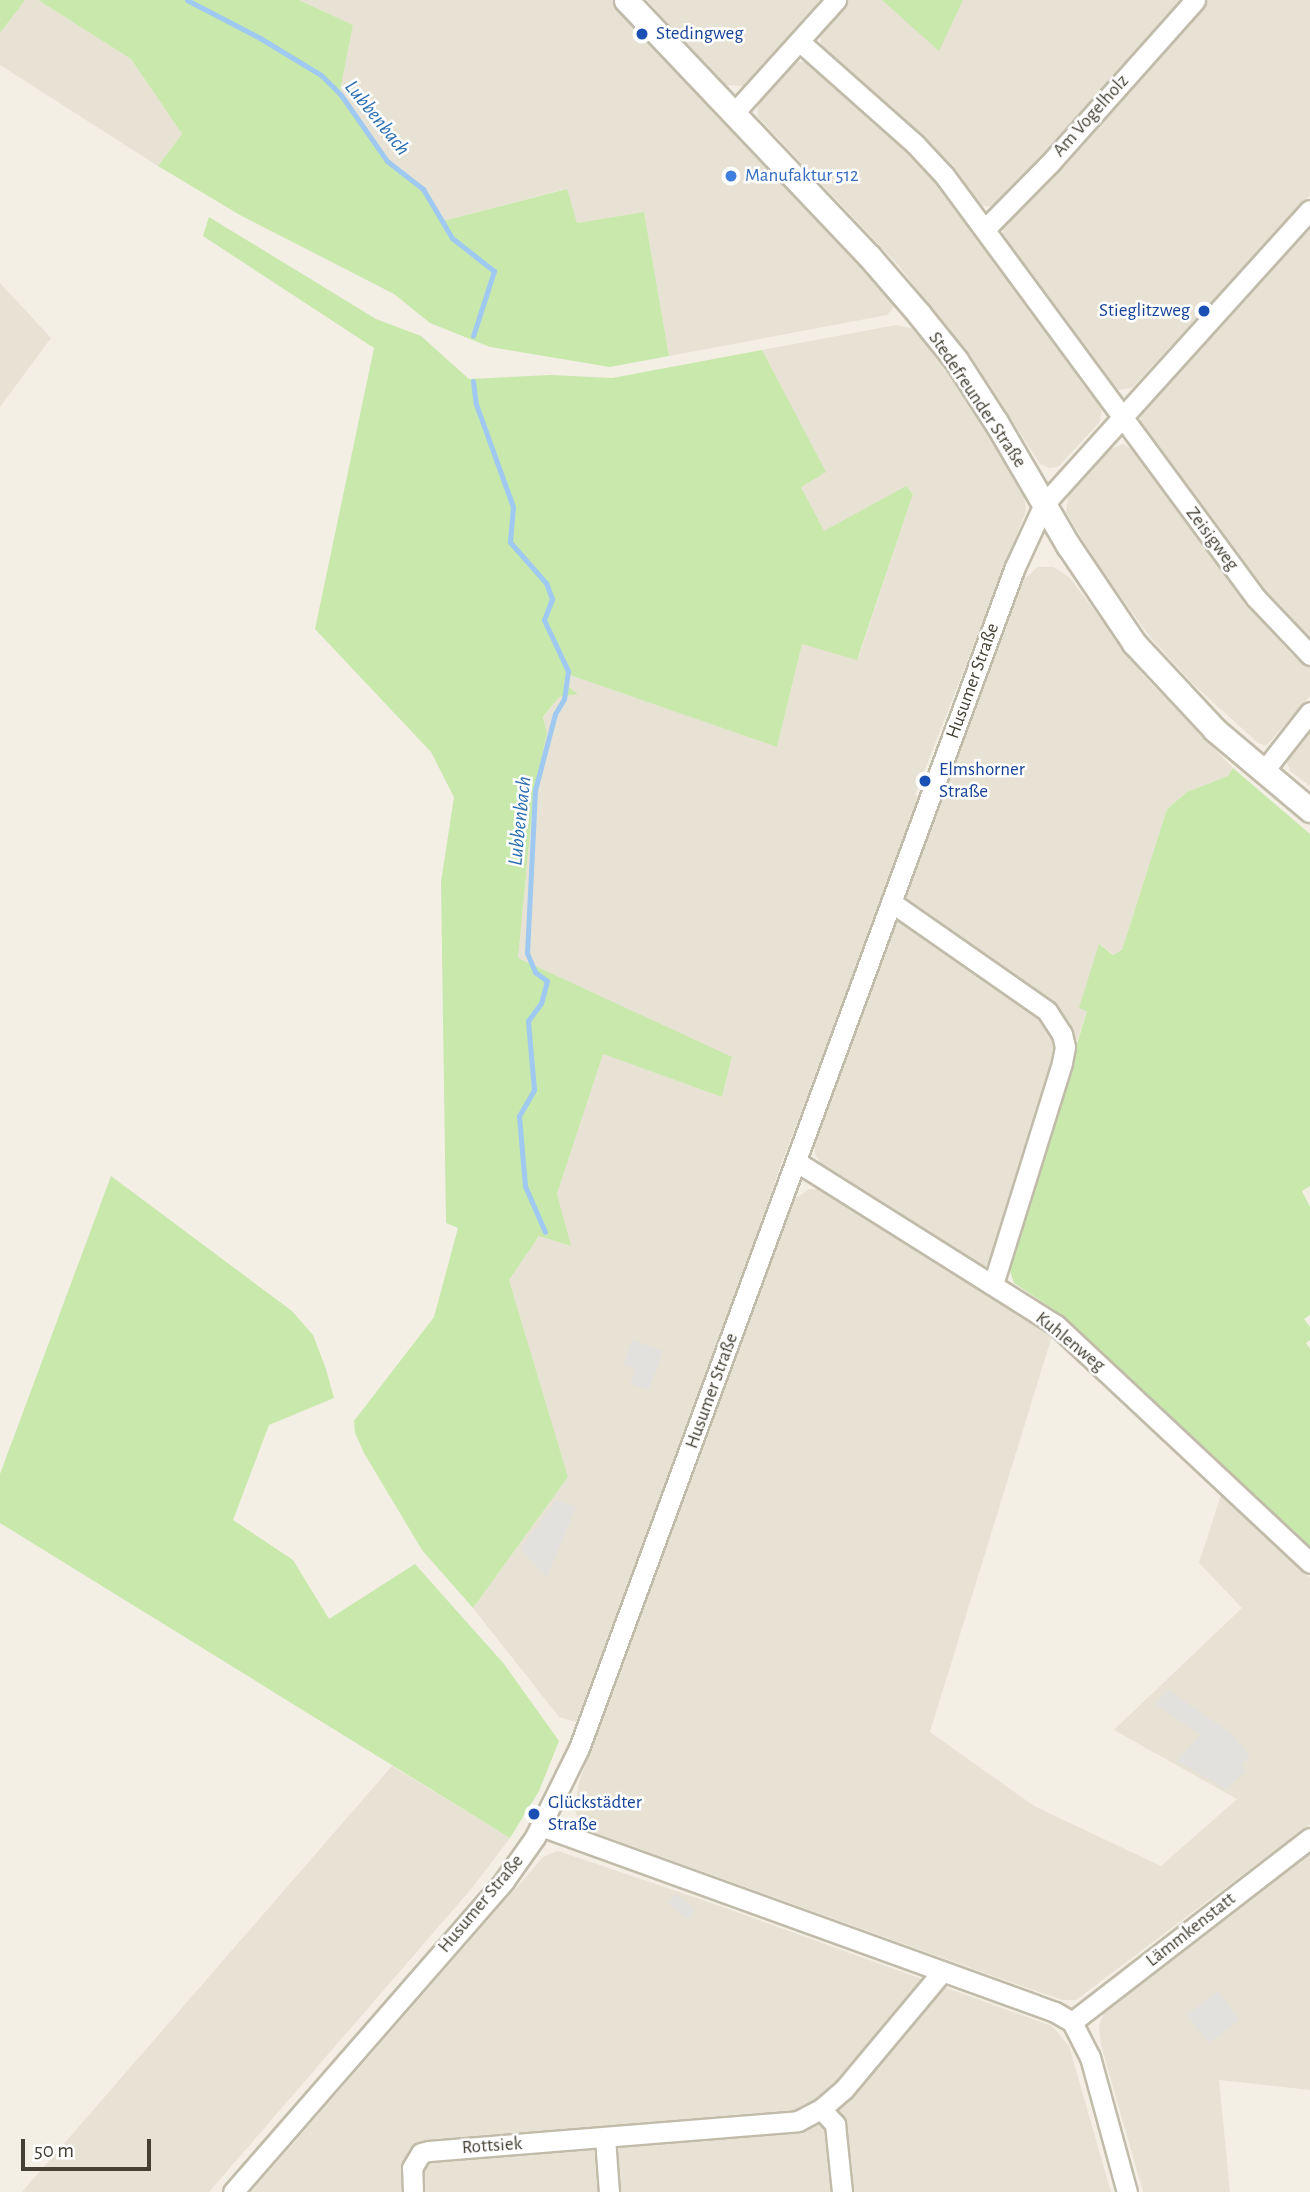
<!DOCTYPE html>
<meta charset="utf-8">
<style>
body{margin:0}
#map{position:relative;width:1310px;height:2192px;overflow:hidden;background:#f3efe5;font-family:"Alegreya Sans",sans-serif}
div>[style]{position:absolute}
.residential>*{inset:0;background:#e7e2d3}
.green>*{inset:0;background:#c8e8ac}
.parking>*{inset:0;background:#e3e1dd;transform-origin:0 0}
.stream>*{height:5px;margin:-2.5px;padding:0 2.5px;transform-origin:2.5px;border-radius:2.5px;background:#9fc9f1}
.roads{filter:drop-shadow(2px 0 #c1bbaa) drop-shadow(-2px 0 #c1bbaa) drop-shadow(0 2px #c1bbaa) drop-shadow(0 -2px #c1bbaa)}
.minor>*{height:19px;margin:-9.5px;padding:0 9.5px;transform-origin:9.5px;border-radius:9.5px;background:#fff}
.tertiary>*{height:23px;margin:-11.5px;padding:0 11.5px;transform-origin:11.5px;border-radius:11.5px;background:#fff}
.dots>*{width:19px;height:19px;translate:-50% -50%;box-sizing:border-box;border:4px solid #fff;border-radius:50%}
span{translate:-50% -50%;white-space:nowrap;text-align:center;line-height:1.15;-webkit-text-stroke:5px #fff;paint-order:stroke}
.transit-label{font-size:19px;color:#164399}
.left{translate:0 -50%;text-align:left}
.right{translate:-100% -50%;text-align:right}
.street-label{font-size:19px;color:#454034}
.shop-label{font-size:19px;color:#366cbe}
.water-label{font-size:21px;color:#2c6fb2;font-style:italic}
.scale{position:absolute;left:21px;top:2139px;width:130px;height:32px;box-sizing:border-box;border:4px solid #454034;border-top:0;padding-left:9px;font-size:21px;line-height:24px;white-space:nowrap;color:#454034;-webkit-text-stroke:5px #fff;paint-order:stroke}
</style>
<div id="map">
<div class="residential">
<i style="clip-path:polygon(25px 0,38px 0,131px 59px,182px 134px,158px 166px,0 65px,0 33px)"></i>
<i style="clip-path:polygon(299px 0,612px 0,856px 255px,897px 303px,887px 315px,669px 356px,644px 212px,577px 223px,566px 189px,443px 221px,418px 185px,388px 161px,340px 91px,353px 25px)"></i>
<i style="clip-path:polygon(647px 0,820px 0,744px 86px,724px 85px)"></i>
<i style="clip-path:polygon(848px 0,1182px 0,994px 207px,979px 205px,898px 116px,821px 46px,820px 31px)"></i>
<i style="clip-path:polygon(1208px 0,1310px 0,1310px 195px,1132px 388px,1116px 390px,1109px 385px,1068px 325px,1003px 243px,1003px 229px)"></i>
<i style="clip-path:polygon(794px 62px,808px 62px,893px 137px,938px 185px,1096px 400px,1102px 411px,1099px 423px,1058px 467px,1049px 468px,1040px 464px,979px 370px,898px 265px,758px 117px,757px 101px)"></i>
<i style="clip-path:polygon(1310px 228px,1310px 641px,1264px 592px,1142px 428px,1140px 417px,1147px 406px)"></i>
<i style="clip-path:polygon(0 283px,51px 338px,0 407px)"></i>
<i style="clip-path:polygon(896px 325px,914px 329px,924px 337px,983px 418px,1023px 488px,1026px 511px,915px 795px,921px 798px,779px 1170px,692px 1421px,576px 1722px,559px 1717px,473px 1608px,568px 1477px,509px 1280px,539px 1236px,570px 1246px,557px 1194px,603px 1054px,722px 1097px,732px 1058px,518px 958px,534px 793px,547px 733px,543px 718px,559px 697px,577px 693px,564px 683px,567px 674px,777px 747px,802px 644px,858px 659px,913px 494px,906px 486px,824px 532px,801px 487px,825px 472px,762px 350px)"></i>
<i style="clip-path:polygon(1123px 444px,1132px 449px,1251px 609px,1291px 654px,1310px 668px,1310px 696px,1266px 746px,1258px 743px,1192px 683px,1150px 637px,1098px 566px,1066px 512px,1069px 492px,1109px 450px)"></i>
<i style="clip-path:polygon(1038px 567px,1054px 567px,1070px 578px,1144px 676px,1233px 768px,1228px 776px,1187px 792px,1167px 809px,1122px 950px,1114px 955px,1100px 944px,1080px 1008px,1087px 1010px,1073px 1054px,992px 1264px,983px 1268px,822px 1165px,815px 1154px,814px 1143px,891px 924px,1023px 580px)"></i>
<i style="clip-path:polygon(1310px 724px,1310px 786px,1290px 771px,1287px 762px,1290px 750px)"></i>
<i style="clip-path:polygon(809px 1189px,822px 1189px,1052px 1336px,930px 1732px,1034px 1806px,1161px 1866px,1237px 1799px,1114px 1730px,1242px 1608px,1199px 1563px,1221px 1495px,1310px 1578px,1310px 1824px,1076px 2000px,1062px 2000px,982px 1972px,588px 1830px,577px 1818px,575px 1807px,579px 1782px,793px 1200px)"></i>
<i style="clip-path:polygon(392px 1766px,510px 1838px,472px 1888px,209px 2192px,22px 2192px)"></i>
<i style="clip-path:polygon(1310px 1850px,1310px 2090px,1219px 2080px,1230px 2192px,1143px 2192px,1101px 2045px,1099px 2026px,1104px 2012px)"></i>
<i style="clip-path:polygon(558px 1851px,706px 1901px,1052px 2026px,1069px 2046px,1111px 2192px,251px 2192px,543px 1857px)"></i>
</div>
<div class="green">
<i style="clip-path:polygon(0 0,25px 0,0 33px)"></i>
<i style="clip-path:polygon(38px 0,299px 0,353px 25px,340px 91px,388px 161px,418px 185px,443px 221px,567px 189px,577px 223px,644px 212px,669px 356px,610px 367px,490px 347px,430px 323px,394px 294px,240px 215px,158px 166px,182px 134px,131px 59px)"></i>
<i style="clip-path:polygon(882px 0,963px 0,939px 51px)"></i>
<i style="clip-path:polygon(209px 217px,376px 319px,421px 336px,469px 379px,551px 375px,612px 378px,762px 350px,826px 472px,801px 487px,824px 531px,906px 486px,913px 494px,857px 660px,802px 644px,777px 747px,567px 674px,564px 683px,578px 694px,559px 697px,543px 717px,547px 733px,534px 793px,518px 958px,732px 1057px,722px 1097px,603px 1054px,557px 1194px,571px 1246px,539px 1236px,509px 1280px,568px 1477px,473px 1608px,422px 1550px,364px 1453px,355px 1433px,354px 1421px,434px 1317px,458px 1228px,446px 1223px,441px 882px,454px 797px,431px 752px,315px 629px,374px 348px,203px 236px)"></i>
<i style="clip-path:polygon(1233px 768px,1310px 834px,1310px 1186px,1302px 1191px,1310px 1207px,1310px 1315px,1304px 1319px,1310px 1327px,1310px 1340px,1306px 1343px,1310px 1349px,1310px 1548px,1065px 1317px,1014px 1283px,1009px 1268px,1087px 1011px,1079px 1008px,1099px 944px,1113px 955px,1122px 950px,1167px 809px,1187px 792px,1228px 776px)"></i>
<i style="clip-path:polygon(111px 1176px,292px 1311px,313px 1335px,326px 1369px,334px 1398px,269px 1425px,233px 1520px,293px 1560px,329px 1619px,415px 1564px,504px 1664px,559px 1741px,539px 1791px,510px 1838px,0 1523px,0 1474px)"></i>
</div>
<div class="parking">
<i style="clip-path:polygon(632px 1340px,663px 1351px,649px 1390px,630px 1384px,635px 1369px,623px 1365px)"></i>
<i style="clip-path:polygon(556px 1500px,576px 1507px,547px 1577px,520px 1549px)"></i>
<i style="clip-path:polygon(1168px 1690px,1232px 1734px,1250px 1756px,1241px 1765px,1246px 1771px,1226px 1789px,1177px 1761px,1200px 1735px,1155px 1704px)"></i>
<i style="left:676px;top:1893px;width:26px;height:13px;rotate:40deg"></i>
<i style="left:1218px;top:1991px;width:36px;height:39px;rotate:53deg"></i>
</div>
<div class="stream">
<i style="left:187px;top:0;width:82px;rotate:27.5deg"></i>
<i style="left:260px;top:38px;width:71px;rotate:31.2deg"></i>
<i style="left:321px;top:75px;width:28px;rotate:45deg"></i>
<i style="left:341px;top:95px;width:80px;rotate:55.1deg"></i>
<i style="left:387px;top:161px;width:46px;rotate:37.9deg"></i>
<i style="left:423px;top:189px;width:57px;rotate:59.4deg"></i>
<i style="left:452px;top:238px;width:53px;rotate:38.2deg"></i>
<i style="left:494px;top:271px;width:68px;rotate:107.9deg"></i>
<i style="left:473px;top:381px;width:23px;rotate:83deg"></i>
<i style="left:476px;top:404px;width:109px;rotate:70.2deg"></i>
<i style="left:513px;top:507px;width:35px;rotate:95deg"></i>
<i style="left:510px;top:542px;width:55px;rotate:48.7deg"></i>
<i style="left:546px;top:583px;width:17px;rotate:69deg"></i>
<i style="left:552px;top:599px;width:22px;rotate:111deg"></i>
<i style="left:544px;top:620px;width:56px;rotate:64.8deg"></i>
<i style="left:568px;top:671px;width:28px;rotate:98deg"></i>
<i style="left:564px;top:699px;width:17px;rotate:121deg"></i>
<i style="left:555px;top:714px;width:79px;rotate:104.7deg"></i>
<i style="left:535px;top:790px;width:163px;rotate:92.8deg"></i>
<i style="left:527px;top:953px;width:21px;rotate:67deg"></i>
<i style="left:535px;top:972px;width:15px;rotate:37deg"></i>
<i style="left:547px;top:981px;width:23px;rotate:105deg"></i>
<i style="left:541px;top:1003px;width:22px;rotate:126deg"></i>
<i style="left:528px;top:1021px;width:69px;rotate:85deg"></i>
<i style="left:534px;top:1090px;width:30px;rotate:120deg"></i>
<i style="left:519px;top:1116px;width:70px;rotate:85.1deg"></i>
<i style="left:525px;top:1186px;width:50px;rotate:66.5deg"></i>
</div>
<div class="roads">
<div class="minor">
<i style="left:799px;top:41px;width:155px;rotate:41.6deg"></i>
<i style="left:915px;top:144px;width:42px;rotate:46.9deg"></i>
<i style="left:944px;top:175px;width:526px;rotate:53.59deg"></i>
<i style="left:1256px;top:598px;width:79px;rotate:46.5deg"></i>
<i style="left:733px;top:114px;width:154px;rotate:-47.9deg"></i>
<i style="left:985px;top:229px;width:93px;rotate:-45.4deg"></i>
<i style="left:1050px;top:163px;width:218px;rotate:-48.3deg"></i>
<i style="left:1263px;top:772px;width:76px;rotate:-51.9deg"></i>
<i style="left:891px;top:902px;width:190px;rotate:34.9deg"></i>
<i style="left:1047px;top:1011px;width:27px;rotate:57deg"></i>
<i style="left:1062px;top:1034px;width:13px;rotate:77deg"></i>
<i style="left:1065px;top:1047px;width:16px;rotate:101deg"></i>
<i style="left:1062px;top:1063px;width:232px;rotate:107.3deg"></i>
<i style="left:797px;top:1162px;width:306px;rotate:32.2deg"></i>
<i style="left:1056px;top:1325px;width:348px;rotate:43.1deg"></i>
<i style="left:541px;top:1826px;width:547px;rotate:19.89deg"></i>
<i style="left:1055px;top:2012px;width:20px;rotate:30deg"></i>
<i style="left:1072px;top:2022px;width:39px;rotate:63deg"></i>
<i style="left:1090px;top:2057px;width:140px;rotate:74.7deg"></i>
<i style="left:1072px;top:2022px;width:301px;rotate:-37.7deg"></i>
<i style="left:821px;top:2109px;width:21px;rotate:47deg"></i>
<i style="left:835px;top:2124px;width:68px;rotate:84.1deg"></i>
<i style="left:605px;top:2138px;width:54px;rotate:85.8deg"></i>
<i style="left:233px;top:2192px;width:413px;rotate:-48.9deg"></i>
<i style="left:504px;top:1881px;width:54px;rotate:-54.8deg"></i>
<i style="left:535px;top:1837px;width:99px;rotate:-63.7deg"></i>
<i style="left:579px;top:1748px;width:1259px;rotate:-69.74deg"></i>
<i style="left:1015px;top:567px;width:69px;rotate:-65.3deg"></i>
<i style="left:1044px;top:504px;width:396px;rotate:-47.9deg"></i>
<i style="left:413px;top:2192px;width:24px;rotate:-92deg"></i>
<i style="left:412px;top:2168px;width:17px;rotate:-59deg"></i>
<i style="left:421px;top:2153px;width:8px;rotate:-14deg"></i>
<i style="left:429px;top:2151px;width:370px;rotate:-4.6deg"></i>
<i style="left:798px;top:2121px;width:26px;rotate:-28deg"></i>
<i style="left:821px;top:2109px;width:30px;rotate:-41deg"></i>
<i style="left:844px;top:2089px;width:153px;rotate:-50.1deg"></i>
</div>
<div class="tertiary">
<i style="left:626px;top:0;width:353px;rotate:46.5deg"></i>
<i style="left:869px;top:256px;width:77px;rotate:49.2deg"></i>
<i style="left:919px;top:314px;width:59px;rotate:51.2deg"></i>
<i style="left:956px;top:360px;width:74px;rotate:57.2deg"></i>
<i style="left:996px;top:422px;width:143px;rotate:59.7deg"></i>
<i style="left:1068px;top:545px;width:118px;rotate:56deg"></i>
<i style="left:1134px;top:643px;width:119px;rotate:47deg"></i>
<i style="left:1215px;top:730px;width:124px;rotate:40.1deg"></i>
</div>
</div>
<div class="dots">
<i style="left:642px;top:34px;background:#1a4fb4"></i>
<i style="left:731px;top:176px;background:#3f7fe0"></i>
<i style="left:1204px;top:311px;background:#1a4fb4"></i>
<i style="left:925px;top:781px;background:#1a4fb4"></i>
<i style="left:534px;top:1814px;background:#1a4fb4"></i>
</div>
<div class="transit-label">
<span class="left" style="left:656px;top:34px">Stedingweg</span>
<span class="right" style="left:1190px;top:311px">Stieglitzweg</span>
<span class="left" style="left:939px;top:781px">Elmshorner<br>Straße</span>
<span class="left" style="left:548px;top:1814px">Glückstädter<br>Straße</span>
</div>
<div class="street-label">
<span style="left:1091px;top:116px;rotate:-48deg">Am Vogelholz</span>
<span style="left:977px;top:400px;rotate:56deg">Stedefreunder Straße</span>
<span style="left:1212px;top:539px;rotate:53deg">Zeisigweg</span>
<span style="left:973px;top:681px;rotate:-70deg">Husumer Straße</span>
<span style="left:1070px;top:1342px;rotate:39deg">Kuhlenweg</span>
<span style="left:712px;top:1391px;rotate:-70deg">Husumer Straße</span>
<span style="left:481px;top:1904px;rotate:-50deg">Husumer Straße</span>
<span style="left:1191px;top:1930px;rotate:-38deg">Lämmkenstatt</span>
<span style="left:492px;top:2146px;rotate:-4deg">Rottsiek</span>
</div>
<div class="shop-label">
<span class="left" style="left:745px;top:176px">Manufaktur 512</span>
</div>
<div class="water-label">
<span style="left:377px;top:118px;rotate:51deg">Lubbenbach</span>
<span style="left:520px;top:821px;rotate:-84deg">Lubbenbach</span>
</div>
<div class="scale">50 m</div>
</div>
